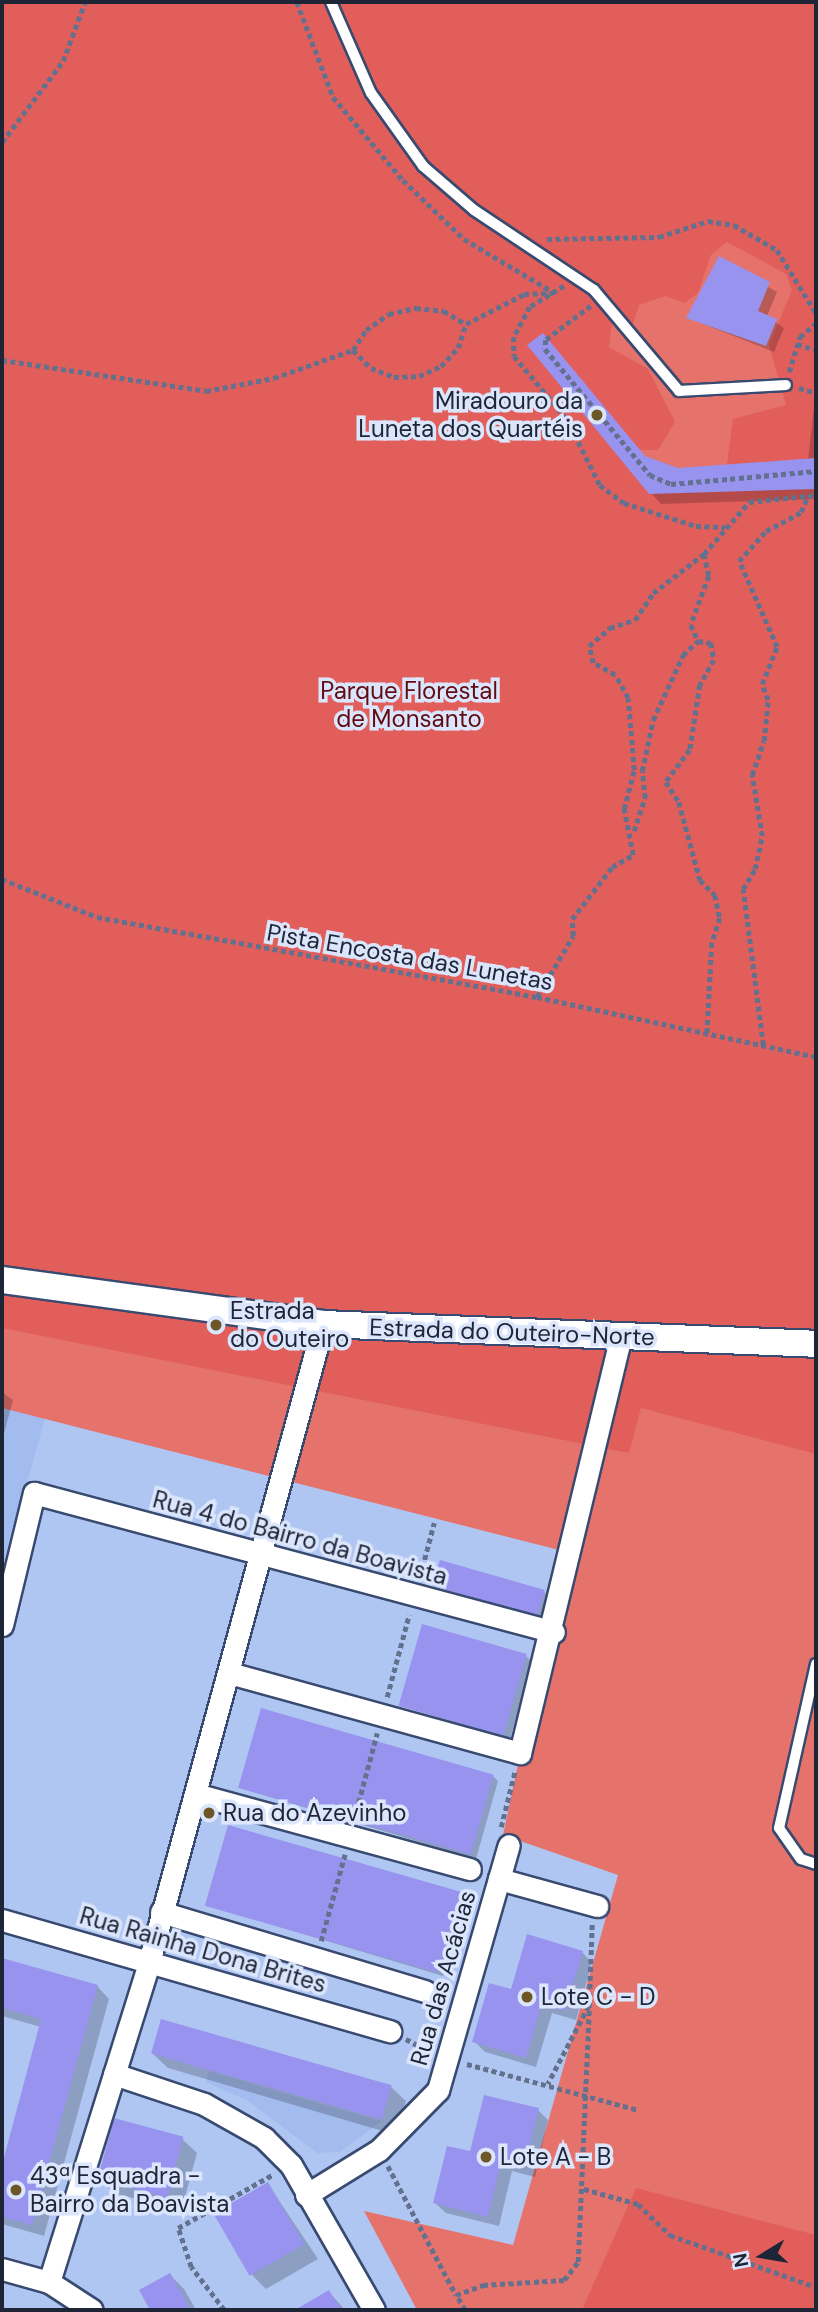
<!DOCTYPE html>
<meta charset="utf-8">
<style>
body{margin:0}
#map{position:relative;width:818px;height:2312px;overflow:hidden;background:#b0c6f2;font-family:"DM Sans",sans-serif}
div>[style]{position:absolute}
.built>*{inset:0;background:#a3bcef}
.green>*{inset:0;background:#e6726c}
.forest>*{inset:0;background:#e25e5b}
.shadow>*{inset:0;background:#0003}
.building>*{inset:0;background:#9793ef;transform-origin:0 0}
.path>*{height:4.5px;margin-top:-2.25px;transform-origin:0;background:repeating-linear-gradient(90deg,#63718f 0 5px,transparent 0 8.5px)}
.roads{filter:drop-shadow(2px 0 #394a70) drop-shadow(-2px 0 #394a70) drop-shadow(0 2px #394a70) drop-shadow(0 -2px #394a70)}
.service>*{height:10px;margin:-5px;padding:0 5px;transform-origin:5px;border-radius:5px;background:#fff}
.minor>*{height:21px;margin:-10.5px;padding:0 10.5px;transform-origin:10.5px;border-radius:10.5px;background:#fff}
.tertiary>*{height:26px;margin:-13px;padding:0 13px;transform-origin:13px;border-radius:13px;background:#fff}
.dots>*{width:19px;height:19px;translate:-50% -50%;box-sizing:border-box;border:4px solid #dbe6fd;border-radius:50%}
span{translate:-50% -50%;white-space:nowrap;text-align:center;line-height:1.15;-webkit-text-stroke:7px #dbe6fd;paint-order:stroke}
.poi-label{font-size:24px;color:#1d2536}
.right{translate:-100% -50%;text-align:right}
.left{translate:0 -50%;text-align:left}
.park-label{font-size:24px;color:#610c11}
.street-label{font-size:24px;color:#1d2536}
.frame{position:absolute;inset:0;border:4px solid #1d2536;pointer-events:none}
.north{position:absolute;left:727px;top:2221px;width:70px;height:70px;-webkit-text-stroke:5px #dbe6fd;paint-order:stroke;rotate:259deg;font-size:19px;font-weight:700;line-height:28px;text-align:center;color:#1d2536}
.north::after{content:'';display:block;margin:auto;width:24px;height:32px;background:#1d2536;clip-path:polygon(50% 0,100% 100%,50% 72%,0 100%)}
</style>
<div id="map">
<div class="built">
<i style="clip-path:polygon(2px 1387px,50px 1400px,2px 1574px)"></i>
<i style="clip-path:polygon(209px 2071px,325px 2105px,382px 2121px,340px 2152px,317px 2153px,248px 2101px,206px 2082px)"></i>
</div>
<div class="green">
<i style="clip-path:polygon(2px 2px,816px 2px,816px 2310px,417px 2310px,364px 2211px,513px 2245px,618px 1875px,503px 1835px,563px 1551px,2px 1408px)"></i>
</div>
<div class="forest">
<i style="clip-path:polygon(evenodd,2px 2px,816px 2px,816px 1454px,641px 1408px,629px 1453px,2px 1328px,2px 2px,727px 242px,786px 274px,792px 290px,769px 345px,786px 405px,733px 419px,726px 471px,649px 485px,634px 450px,658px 450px,675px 422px,648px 369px,609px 347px,612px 323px,632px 326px,639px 305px,665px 296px,685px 303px,698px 293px,711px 255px,727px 242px)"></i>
<i style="clip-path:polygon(636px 2188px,816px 2235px,816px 2310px,582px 2310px)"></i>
</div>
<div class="shadow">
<i style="clip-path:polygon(719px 258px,777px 292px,767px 316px,784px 328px,774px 352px,688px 318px)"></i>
<i style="clip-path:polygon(816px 389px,816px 499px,661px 504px,651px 493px,647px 459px,678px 470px,808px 461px)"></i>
<i style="clip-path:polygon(2px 1392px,13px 1400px,2px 1441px)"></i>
<i style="clip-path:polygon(435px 1585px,544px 1592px,550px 1597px,544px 1618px)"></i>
<i style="clip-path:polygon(526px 1656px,531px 1661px,510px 1739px,401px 1706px)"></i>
<i style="clip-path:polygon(493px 1776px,498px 1781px,476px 1859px,240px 1788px)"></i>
<i style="clip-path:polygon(460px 1893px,465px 1898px,443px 1976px,207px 1905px)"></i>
<i style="clip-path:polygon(582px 1952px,592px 1963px,576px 2020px,552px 2013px,536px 2067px,485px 2052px,474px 2041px)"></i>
<i style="clip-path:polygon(2px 1960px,97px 1986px,109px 1999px,44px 2236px,2px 2224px,2px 2168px,41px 2027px,2px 2016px)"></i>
<i style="clip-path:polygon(153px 2054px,391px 2087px,406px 2101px,396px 2135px,168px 2068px)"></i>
<i style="clip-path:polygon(538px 2110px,548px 2120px,535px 2177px,512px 2171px,499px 2226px,446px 2213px,435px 2203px,472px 2154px)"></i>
<i style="clip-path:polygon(182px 2139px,197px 2153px,181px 2211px,114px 2193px,99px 2179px)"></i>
<i style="clip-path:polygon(268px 2184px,318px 2259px,266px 2289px,252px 2275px)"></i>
<i style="clip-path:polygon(170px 2275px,184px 2289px,196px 2310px,152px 2310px,141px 2291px)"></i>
<i style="clip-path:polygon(329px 2292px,345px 2310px,298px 2310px)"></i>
</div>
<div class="building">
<i style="clip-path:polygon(719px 256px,770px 282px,758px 311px,777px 319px,766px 346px,686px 318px)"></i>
<i style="clip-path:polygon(543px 333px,645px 456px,678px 468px,816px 458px,816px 489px,649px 494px,527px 345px)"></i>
<i style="left:440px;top:1560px;width:109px;height:27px;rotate:16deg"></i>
<i style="left:422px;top:1624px;width:109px;height:85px;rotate:16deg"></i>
<i style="left:261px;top:1708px;width:242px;height:83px;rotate:16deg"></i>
<i style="left:228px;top:1825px;width:242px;height:84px;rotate:16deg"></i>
<i style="clip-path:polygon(527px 1934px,583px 1951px,565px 2011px,542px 2004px,526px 2058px,472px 2042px,489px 1983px,511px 1989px)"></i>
<i style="clip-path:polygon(2px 1958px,98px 1985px,32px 2225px,2px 2217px,2px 2165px,41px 2019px,2px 2008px)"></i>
<i style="left:161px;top:2019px;width:240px;height:36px;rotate:16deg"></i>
<i style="clip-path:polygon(484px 2095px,539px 2108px,524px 2167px,501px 2162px,488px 2217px,433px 2203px,447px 2146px,470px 2151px)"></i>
<i style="left:114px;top:2118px;width:72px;height:63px;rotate:15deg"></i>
<i style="left:268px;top:2182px;width:72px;height:63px;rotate:60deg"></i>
<i style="clip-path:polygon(170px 2273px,191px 2310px,150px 2310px,139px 2290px)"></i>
<i style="clip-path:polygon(329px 2290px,341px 2310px,295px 2310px)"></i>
</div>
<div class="path">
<i style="left:297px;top:2px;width:102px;rotate:69.2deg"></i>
<i style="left:333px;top:97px;width:109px;rotate:49.9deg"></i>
<i style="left:403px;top:180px;width:85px;rotate:44deg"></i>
<i style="left:464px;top:239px;width:104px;rotate:30.8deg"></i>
<i style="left:2px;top:142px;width:101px;rotate:-53deg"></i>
<i style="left:63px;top:61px;width:63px;rotate:-69.6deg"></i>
<i style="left:547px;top:239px;width:112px;rotate:-1deg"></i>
<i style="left:659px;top:237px;width:52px;rotate:-18.1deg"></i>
<i style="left:708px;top:221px;width:26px;rotate:9deg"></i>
<i style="left:734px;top:225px;width:50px;rotate:30.2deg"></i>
<i style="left:777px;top:250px;width:74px;rotate:58.2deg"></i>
<i style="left:564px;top:286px;width:40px;rotate:148deg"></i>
<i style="left:530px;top:307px;width:34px;rotate:118deg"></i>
<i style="left:514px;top:337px;width:19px;rotate:90deg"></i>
<i style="left:514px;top:356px;width:82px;rotate:49.9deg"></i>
<i style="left:567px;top:419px;width:74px;rotate:63.4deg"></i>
<i style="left:600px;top:485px;width:30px;rotate:37deg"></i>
<i style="left:624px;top:503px;width:76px;rotate:17.7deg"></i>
<i style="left:696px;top:526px;width:29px;rotate:2deg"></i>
<i style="left:591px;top:306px;width:56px;rotate:142.9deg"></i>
<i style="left:546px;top:340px;width:9px;rotate:96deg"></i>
<i style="left:545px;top:349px;width:164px;rotate:50.2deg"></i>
<i style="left:650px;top:475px;width:23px;rotate:23deg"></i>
<i style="left:671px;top:484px;width:146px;rotate:-5.1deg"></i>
<i style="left:797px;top:344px;width:20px;rotate:18deg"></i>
<i style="left:353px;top:350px;width:25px;rotate:45deg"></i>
<i style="left:371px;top:368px;width:25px;rotate:21deg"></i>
<i style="left:394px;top:377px;width:25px;rotate:-2deg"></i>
<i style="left:419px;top:376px;width:24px;rotate:-24deg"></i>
<i style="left:441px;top:366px;width:25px;rotate:-47deg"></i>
<i style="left:458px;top:348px;width:25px;rotate:-72deg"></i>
<i style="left:466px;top:324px;width:65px;rotate:-27.3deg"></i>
<i style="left:524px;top:294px;width:29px;rotate:-2deg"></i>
<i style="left:2px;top:360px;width:206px;rotate:8.6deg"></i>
<i style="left:206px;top:391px;width:69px;rotate:-10.8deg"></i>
<i style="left:274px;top:378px;width:84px;rotate:-19.5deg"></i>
<i style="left:353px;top:350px;width:24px;rotate:-57deg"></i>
<i style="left:366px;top:330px;width:28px;rotate:-35deg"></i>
<i style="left:389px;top:314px;width:28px;rotate:-13deg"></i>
<i style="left:416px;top:308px;width:28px;rotate:6deg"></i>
<i style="left:444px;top:311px;width:26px;rotate:31deg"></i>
<i style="left:789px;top:372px;width:37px;rotate:-73deg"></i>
<i style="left:800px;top:337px;width:21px;rotate:-41deg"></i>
<i style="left:799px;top:388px;width:18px;rotate:16deg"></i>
<i style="left:704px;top:554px;width:23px;rotate:77deg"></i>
<i style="left:709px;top:576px;width:52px;rotate:110.2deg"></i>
<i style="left:691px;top:625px;width:17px;rotate:66deg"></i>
<i style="left:698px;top:641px;width:13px;rotate:9deg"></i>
<i style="left:711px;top:643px;width:17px;rotate:80deg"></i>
<i style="left:714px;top:660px;width:29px;rotate:119deg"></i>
<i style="left:700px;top:685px;width:66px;rotate:98.7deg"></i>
<i style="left:690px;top:750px;width:40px;rotate:127deg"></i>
<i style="left:666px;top:782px;width:24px;rotate:57deg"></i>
<i style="left:679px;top:802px;width:81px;rotate:74.9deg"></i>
<i style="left:700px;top:880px;width:21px;rotate:45deg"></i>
<i style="left:715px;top:895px;width:24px;rotate:78deg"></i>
<i style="left:720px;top:918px;width:26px;rotate:108deg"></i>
<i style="left:712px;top:943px;width:91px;rotate:93.1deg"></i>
<i style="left:634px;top:831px;width:35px;rotate:-72deg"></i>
<i style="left:645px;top:798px;width:27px;rotate:-96deg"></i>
<i style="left:642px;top:771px;width:52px;rotate:-77.8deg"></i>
<i style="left:653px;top:720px;width:72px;rotate:-65.2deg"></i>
<i style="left:683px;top:655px;width:21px;rotate:-43deg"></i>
<i style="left:2px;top:879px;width:102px;rotate:21.8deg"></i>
<i style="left:97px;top:917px;width:447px;rotate:10.3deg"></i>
<i style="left:537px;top:997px;width:285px;rotate:12.1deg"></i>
<i style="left:537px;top:997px;width:71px;rotate:-59.5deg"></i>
<i style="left:573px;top:936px;width:17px;rotate:-93deg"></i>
<i style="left:572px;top:919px;width:66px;rotate:-52.4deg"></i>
<i style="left:612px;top:867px;width:24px;rotate:-30deg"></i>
<i style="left:633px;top:855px;width:47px;rotate:-101.1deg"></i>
<i style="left:624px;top:809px;width:40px;rotate:-75.6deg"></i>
<i style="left:634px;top:770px;width:72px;rotate:-94.8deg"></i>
<i style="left:628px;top:698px;width:26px;rotate:-119deg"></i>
<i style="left:615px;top:675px;width:25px;rotate:-151deg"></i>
<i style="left:593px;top:663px;width:17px;rotate:-103deg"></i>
<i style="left:589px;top:646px;width:28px;rotate:-41deg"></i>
<i style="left:610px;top:628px;width:26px;rotate:-18deg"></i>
<i style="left:635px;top:620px;width:32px;rotate:-56deg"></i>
<i style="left:653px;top:593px;width:64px;rotate:-37.4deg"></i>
<i style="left:704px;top:554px;width:69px;rotate:-49.1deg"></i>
<i style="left:749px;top:502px;width:67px;rotate:-6deg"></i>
<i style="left:763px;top:1045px;width:157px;rotate:-97.3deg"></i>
<i style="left:743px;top:889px;width:23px;rotate:-59deg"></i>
<i style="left:755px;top:869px;width:34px;rotate:-78deg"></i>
<i style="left:762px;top:836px;width:62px;rotate:-99.3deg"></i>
<i style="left:752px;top:775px;width:36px;rotate:-71deg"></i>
<i style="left:764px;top:741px;width:41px;rotate:-84.4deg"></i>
<i style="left:768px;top:700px;width:17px;rotate:-111deg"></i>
<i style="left:762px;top:684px;width:40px;rotate:-68deg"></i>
<i style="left:777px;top:647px;width:94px;rotate:-113.8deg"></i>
<i style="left:739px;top:561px;width:40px;rotate:-48deg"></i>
<i style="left:766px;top:531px;width:40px;rotate:-28deg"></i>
<i style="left:801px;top:512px;width:17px;rotate:-66deg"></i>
<i style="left:420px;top:1576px;width:55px;rotate:-75.2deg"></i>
<i style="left:387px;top:1697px;width:85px;rotate:-75deg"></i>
<i style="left:354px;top:1819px;width:89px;rotate:-75deg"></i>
<i style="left:501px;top:1827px;width:58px;rotate:-76deg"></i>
<i style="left:321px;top:1941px;width:90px;rotate:-74.6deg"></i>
<i style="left:589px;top:2006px;width:83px;rotate:-87.9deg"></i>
<i style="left:406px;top:2039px;width:26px;rotate:28deg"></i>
<i style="left:467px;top:2064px;width:178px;rotate:15deg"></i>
<i style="left:388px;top:2166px;width:146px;rotate:62.2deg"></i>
<i style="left:584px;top:2189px;width:56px;rotate:15.5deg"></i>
<i style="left:638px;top:2204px;width:45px;rotate:44.1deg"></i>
<i style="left:670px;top:2235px;width:155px;rotate:19.6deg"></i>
<i style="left:224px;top:2310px;width:54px;rotate:-127.5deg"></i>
<i style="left:191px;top:2267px;width:41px;rotate:-108.4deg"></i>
<i style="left:178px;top:2228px;width:110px;rotate:-29.4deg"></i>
<i style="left:465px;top:2310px;width:17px;rotate:-121deg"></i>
<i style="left:456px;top:2295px;width:29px;rotate:-20deg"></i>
<i style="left:483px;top:2285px;width:81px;rotate:-3.5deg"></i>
<i style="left:564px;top:2280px;width:23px;rotate:-52deg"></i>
<i style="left:578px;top:2262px;width:256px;rotate:-87.5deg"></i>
<i style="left:589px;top:2006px;width:88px;rotate:117.7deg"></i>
</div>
<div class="roads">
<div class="service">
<i style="left:331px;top:2px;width:99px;rotate:66.3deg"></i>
<i style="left:371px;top:93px;width:90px;rotate:54.5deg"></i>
<i style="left:423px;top:166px;width:67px;rotate:40.8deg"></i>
<i style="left:474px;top:210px;width:144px;rotate:33.7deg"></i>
<i style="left:594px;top:290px;width:132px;rotate:49.9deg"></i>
<i style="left:679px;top:391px;width:107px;rotate:-3.2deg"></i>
<i style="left:816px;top:1664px;width:168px;rotate:102.7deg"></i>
<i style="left:779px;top:1828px;width:38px;rotate:55deg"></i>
<i style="left:801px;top:1859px;width:16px;rotate:18deg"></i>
</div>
<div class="minor">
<i style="left:2px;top:1625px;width:136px;rotate:-76.4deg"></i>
<i style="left:34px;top:1493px;width:538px;rotate:14.97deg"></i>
<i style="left:229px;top:1673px;width:302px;rotate:15.4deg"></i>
<i style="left:520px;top:1753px;width:428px;rotate:-76.4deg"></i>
<i style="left:195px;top:1794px;width:285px;rotate:15.3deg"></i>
<i style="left:499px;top:1879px;width:35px;rotate:-74deg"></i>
<i style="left:161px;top:1912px;width:276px;rotate:16.7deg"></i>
<i style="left:2px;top:1920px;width:404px;rotate:16deg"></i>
<i style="left:114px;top:2074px;width:95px;rotate:18.4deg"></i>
<i style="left:204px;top:2104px;width:69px;rotate:29.5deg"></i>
<i style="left:264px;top:2138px;width:38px;rotate:45deg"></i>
<i style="left:291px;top:2165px;width:167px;rotate:60.2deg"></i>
<i style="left:306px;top:2195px;width:86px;rotate:-31.7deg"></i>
<i style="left:379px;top:2150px;width:84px;rotate:-45.5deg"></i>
<i style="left:438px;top:2090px;width:220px;rotate:-73.9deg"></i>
<i style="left:499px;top:1879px;width:102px;rotate:15.4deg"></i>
<i style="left:2px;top:2269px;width:49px;rotate:15.5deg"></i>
<i style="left:49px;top:2282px;width:51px;rotate:33.1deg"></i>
<i style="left:49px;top:2282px;width:335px;rotate:-72.6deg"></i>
<i style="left:149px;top:1962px;width:661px;rotate:-74.74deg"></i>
</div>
<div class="tertiary">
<i style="left:2px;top:1280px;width:324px;rotate:7.8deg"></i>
<i style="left:323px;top:1324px;width:493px;rotate:2.3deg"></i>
</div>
</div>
<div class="dots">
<i style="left:597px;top:415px;background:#6d5727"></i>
<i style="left:216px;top:1325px;background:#6d5727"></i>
<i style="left:209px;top:1813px;background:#6d5727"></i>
<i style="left:527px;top:1997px;background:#6d5727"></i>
<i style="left:486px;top:2157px;background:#6d5727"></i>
<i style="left:16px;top:2190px;background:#6d5727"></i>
</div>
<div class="poi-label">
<span class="right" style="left:583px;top:415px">Miradouro da<br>Luneta dos Quartéis</span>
<span class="left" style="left:230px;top:1325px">Estrada<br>do Outeiro</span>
<span class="left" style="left:223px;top:1813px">Rua do Azevinho</span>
<span class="left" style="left:541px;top:1997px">Lote C - D</span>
<span class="left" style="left:500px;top:2157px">Lote A - B</span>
<span class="left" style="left:30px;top:2190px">43ª Esquadra -<br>Bairro da Boavista</span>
</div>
<div class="park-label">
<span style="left:409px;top:705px">Parque Florestal<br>de Monsanto</span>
</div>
<div class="street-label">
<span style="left:410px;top:957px;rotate:10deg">Pista Encosta das Lunetas</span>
<span style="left:512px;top:1332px;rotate:2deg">Estrada do Outeiro-Norte</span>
<span style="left:300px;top:1538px;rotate:15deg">Rua 4 do Bairro da Boavista</span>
<span style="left:203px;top:1950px;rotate:16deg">Rua Rainha Dona Brites</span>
<span style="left:443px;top:1978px;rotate:-74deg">Rua das Acácias</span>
</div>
<div class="frame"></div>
<div class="north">N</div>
</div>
